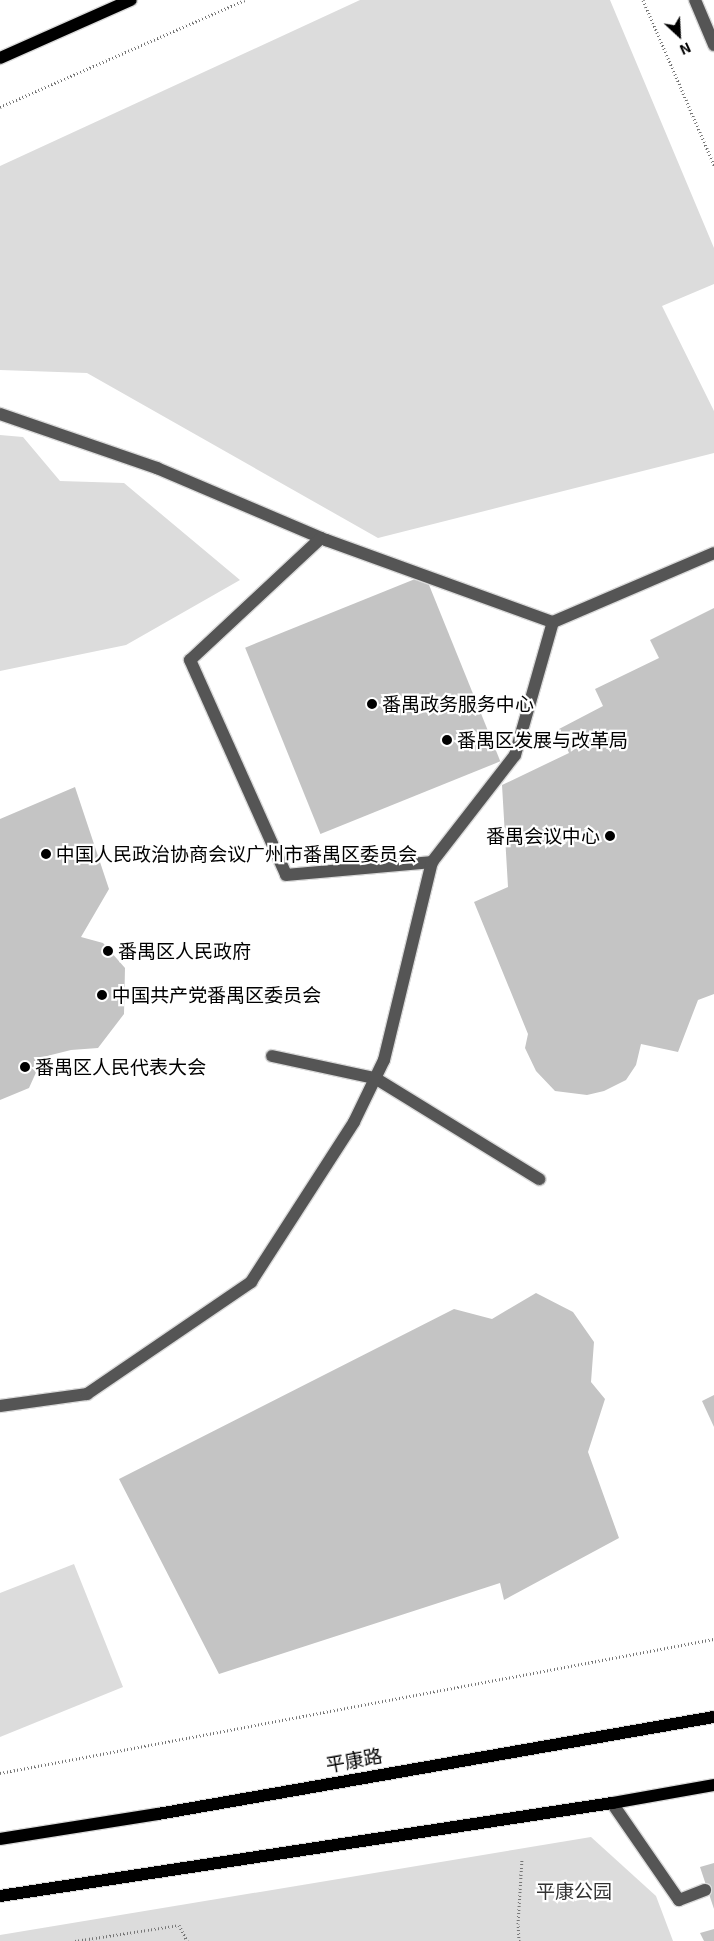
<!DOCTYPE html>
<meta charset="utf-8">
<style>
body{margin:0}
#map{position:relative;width:714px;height:1941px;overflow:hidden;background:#fff;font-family:"Exo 2","Noto Sans SC",sans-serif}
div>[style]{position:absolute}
.green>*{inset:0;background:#dcdcdc}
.building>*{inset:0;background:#c4c4c4;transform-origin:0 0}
.path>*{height:3px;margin-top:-1.5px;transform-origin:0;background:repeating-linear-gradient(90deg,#777 0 1px,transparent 0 3.5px)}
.roads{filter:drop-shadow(1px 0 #dbdbdb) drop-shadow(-1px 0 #dbdbdb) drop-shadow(0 1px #dbdbdb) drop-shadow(0 -1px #dbdbdb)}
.minor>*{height:12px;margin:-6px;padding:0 6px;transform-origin:6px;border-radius:6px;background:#555}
.major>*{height:12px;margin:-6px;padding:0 6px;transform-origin:6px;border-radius:6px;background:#000}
.dots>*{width:14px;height:14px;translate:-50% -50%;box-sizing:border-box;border:2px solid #fff;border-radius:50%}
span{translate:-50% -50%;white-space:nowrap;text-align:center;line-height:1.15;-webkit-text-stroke:4.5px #fff;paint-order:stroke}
.poi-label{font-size:19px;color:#000}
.left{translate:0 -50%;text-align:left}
.right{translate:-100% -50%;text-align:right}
.street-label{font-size:19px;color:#000}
.park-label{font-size:19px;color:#333}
.north{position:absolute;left:654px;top:10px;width:50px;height:50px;-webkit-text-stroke:4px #fff;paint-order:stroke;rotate:155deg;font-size:14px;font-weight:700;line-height:20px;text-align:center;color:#000}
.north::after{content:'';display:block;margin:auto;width:18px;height:22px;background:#000;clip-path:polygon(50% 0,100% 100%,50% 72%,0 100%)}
</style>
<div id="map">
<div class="green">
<i style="clip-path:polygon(360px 0,610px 0,714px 248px,714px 284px,662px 306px,714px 411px,714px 453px,378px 538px,87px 373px,0 370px,0 166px)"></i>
<i style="clip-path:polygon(0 435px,23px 437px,60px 481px,124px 483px,240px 580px,126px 645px,0 671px)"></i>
<i style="clip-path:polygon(74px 1564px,123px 1687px,0 1737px,0 1593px)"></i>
<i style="clip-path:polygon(591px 1837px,656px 1896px,673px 1941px,0 1941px,0 1935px)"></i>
</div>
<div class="building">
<i style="left:425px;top:575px;width:201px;height:194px;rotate:68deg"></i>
<i style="clip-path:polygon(714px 608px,714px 994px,698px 1000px,678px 1052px,641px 1044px,636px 1065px,626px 1080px,604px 1091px,587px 1095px,555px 1091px,536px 1071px,525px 1048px,528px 1034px,474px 902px,508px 887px,502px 785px,569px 753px,559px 729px,603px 706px,595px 689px,659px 658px,650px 640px)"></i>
<i style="clip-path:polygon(75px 787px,109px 889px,81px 937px,103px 943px,125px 968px,124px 1014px,98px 1048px,71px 1050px,43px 1057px,29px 1088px,0 1100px,0 819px)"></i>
<i style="clip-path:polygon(536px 1293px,573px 1312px,594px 1342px,591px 1382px,605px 1399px,588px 1452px,619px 1538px,504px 1600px,500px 1583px,219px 1674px,119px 1479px,454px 1309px,492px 1319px)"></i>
<i style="clip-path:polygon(714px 1395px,714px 1427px,702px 1401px)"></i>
<i style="clip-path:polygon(714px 1863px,714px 1909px,700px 1867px)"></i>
<i style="clip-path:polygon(714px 1929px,714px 1941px,704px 1941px,700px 1933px)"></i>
</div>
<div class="path">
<i style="left:643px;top:0;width:180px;rotate:66.7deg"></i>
<i style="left:0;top:107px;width:267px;rotate:-23.6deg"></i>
<i style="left:0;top:1773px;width:726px;rotate:-10.63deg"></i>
<i style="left:75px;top:1941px;width:105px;rotate:-8.7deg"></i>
<i style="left:179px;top:1925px;width:18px;rotate:63deg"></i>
<i style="left:519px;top:1941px;width:17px;rotate:-93deg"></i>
<i style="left:518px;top:1924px;width:65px;rotate:-86.5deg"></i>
</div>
<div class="roads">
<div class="minor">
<i style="left:695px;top:0;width:49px;rotate:67.1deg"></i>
<i style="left:0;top:414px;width:166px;rotate:19deg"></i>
<i style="left:157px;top:468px;width:184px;rotate:23.1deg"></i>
<i style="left:326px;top:540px;width:241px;rotate:19.9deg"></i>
<i style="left:321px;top:538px;width:179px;rotate:137deg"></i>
<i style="left:190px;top:660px;width:235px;rotate:65.9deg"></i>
<i style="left:286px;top:875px;width:147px;rotate:-5.1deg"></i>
<i style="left:272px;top:1056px;width:105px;rotate:12.1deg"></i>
<i style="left:375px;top:1078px;width:193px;rotate:31.6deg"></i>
<i style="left:0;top:1406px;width:88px;rotate:-7.9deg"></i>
<i style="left:87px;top:1394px;width:199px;rotate:-34.3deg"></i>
<i style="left:251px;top:1282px;width:190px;rotate:-57.2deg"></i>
<i style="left:354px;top:1122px;width:69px;rotate:-64.2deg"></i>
<i style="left:384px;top:1060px;width:204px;rotate:-76.4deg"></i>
<i style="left:432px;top:862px;width:135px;rotate:-52.2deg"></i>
<i style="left:515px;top:755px;width:138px;rotate:-74.1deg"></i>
<i style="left:553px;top:622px;width:175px;rotate:-23.2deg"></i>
<i style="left:612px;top:1803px;width:118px;rotate:55.4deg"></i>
<i style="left:679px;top:1900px;width:28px;rotate:-21deg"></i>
</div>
<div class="major">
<i style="left:0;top:58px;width:143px;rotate:-23.9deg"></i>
<i style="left:0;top:1839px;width:160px;rotate:-9deg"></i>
<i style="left:158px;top:1814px;width:564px;rotate:-9.9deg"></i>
<i style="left:0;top:1896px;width:619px;rotate:-8.64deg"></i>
<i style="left:612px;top:1803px;width:104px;rotate:-10deg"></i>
</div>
</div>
<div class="dots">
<i style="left:372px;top:704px;background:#000"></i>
<i style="left:447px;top:740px;background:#000"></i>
<i style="left:610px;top:836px;background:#000"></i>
<i style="left:46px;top:854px;background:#000"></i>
<i style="left:108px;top:951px;background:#000"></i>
<i style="left:102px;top:995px;background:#000"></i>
<i style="left:25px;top:1067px;background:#000"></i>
</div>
<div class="poi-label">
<span class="left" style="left:382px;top:704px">番禺政务服务中心</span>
<span class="left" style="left:457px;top:740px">番禺区发展与改革局</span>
<span class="right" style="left:600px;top:836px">番禺会议中心</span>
<span class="left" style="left:56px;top:854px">中国人民政治协商会议广州市番禺区委员会</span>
<span class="left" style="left:118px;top:951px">番禺区人民政府</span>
<span class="left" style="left:112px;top:995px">中国共产党番禺区委员会</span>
<span class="left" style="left:35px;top:1067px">番禺区人民代表大会</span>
</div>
<div class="street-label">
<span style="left:354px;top:1760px;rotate:-10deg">平康路</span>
</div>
<div class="park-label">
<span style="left:574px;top:1891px">平康公园</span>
</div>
<div class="north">N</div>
</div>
